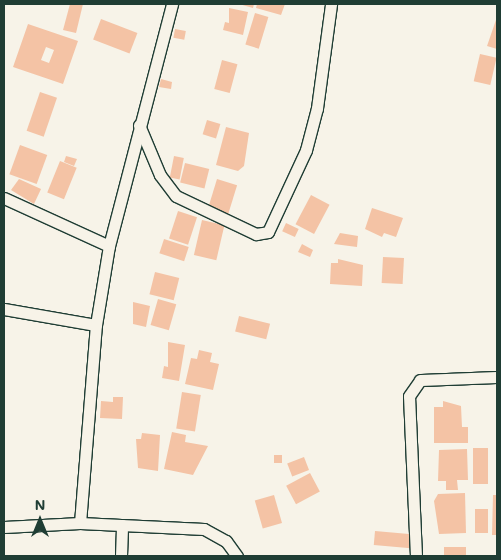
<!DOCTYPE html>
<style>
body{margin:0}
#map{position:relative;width:501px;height:560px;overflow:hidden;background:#f7f3e8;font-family:Mali,sans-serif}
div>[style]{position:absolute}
.building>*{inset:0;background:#f4c3a5;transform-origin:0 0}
.roads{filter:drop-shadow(1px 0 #1f3d34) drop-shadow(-1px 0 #1f3d34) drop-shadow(0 1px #1f3d34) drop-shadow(0 -1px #1f3d34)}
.minor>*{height:11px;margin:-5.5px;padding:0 5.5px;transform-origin:5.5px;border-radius:5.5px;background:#f7f3e8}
span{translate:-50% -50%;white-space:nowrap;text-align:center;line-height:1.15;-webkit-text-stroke:4.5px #f7f3e8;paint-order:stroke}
.frame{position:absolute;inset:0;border:5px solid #1f3d34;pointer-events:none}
.north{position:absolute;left:15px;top:495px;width:50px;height:50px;-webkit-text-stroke:4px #f7f3e8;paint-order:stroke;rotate:0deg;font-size:14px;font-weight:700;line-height:20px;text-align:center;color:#1f3d34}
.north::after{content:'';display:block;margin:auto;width:18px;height:22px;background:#1f3d34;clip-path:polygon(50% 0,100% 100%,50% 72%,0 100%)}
</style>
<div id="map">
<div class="building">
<i style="clip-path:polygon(70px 4px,83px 4px,76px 33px,63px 30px)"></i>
<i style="clip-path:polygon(239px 4px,254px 4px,253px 8px)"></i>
<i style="clip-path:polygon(257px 4px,285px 4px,281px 15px,256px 8px)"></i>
<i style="clip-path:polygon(229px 8px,248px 12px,243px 35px,223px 30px,225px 22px,229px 23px)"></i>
<i style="left:255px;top:13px;width:14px;height:33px;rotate:17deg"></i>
<i style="clip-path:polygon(497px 17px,497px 49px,487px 46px)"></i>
<i style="left:101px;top:19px;width:39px;height:22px;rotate:21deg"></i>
<i style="clip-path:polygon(evenodd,28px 24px,78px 41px,63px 84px,13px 67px,28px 24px,46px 47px,54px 50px,49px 63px,41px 60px,46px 47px)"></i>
<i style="left:175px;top:29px;width:11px;height:9px;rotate:10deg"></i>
<i style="left:480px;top:54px;width:17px;height:28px;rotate:13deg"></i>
<i style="left:222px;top:60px;width:16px;height:30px;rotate:15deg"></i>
<i style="clip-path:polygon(161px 79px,172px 82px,171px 89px,159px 87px)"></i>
<i style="left:40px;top:92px;width:18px;height:41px;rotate:19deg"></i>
<i style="left:207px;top:120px;width:14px;height:15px;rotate:17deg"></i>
<i style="clip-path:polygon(226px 127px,249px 133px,244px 166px,238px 171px,216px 165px)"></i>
<i style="left:20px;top:145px;width:29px;height:31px;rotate:20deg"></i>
<i style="clip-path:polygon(66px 156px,77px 159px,74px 166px,64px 162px)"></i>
<i style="left:174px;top:156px;width:10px;height:22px;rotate:11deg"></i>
<i style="left:60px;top:161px;width:18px;height:34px;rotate:22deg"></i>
<i style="left:185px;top:163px;width:25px;height:20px;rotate:14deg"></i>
<i style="clip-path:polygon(19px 179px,41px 189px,34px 204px,11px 190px)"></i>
<i style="left:217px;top:179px;width:21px;height:30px;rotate:17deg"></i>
<i style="left:311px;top:195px;width:21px;height:33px;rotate:28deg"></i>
<i style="clip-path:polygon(372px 208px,403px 218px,396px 237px,384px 233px,382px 237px,365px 229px)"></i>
<i style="left:178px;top:211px;width:20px;height:29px;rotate:18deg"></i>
<i style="left:202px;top:220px;width:23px;height:36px;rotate:13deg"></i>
<i style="left:286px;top:223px;width:14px;height:9px;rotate:25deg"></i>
<i style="clip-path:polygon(340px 233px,358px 236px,357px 247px,334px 244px)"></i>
<i style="left:164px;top:239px;width:26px;height:15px;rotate:18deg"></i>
<i style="clip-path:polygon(302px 244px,313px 250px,310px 257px,298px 252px)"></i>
<i style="left:383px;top:257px;width:21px;height:26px;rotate:3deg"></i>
<i style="clip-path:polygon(338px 259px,363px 265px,362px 286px,330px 284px,331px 263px,338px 263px)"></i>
<i style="left:155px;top:272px;width:25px;height:23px;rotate:14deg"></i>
<i style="left:158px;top:299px;width:19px;height:27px;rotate:16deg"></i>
<i style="clip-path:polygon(133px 302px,150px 306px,146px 327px,133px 324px)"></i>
<i style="left:239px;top:316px;width:32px;height:16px;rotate:14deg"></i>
<i style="clip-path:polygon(168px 342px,185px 345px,179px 381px,162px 378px,164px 366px,168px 367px)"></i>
<i style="clip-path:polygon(199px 350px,212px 353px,210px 362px,219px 364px,213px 390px,185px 384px,191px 358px,197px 359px)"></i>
<i style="left:182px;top:392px;width:19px;height:37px;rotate:9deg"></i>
<i style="clip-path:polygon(113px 397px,123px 397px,122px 419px,100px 418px,101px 401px,113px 402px)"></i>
<i style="clip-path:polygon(443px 401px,461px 406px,462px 427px,468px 427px,468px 443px,434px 443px,434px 407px,443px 407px)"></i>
<i style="clip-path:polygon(172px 432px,186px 435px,185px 442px,208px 446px,193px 475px,164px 469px)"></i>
<i style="clip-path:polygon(142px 433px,160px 435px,158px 471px,138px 468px,136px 439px,141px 439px)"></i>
<i style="left:473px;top:448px;width:15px;height:36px"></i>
<i style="clip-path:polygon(467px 449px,468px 480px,457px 480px,458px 490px,446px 490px,446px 481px,438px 481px,439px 450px)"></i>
<i style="left:274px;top:455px;width:8px;height:8px"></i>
<i style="left:304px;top:457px;width:14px;height:18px;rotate:69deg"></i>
<i style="left:310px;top:473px;width:21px;height:27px;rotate:62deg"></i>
<i style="clip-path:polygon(465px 493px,466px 533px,439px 534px,434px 501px,438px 494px)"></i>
<i style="left:274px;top:495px;width:29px;height:20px;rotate:74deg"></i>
<i style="clip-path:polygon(493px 495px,497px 495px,497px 535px,492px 535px)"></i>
<i style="left:475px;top:509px;width:13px;height:24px"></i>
<i style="left:375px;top:531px;width:37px;height:14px;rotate:5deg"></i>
<i style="left:444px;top:547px;width:22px;height:9px"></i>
</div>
<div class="roads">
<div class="minor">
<i style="left:139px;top:125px;width:54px;rotate:67.2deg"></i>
<i style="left:160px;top:175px;width:26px;rotate:53deg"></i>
<i style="left:176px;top:196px;width:89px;rotate:25.4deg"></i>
<i style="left:256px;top:234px;width:12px;rotate:-9deg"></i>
<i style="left:268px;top:232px;width:90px;rotate:-65.1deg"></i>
<i style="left:306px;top:150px;width:43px;rotate:-75.3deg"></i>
<i style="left:317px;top:108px;width:105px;rotate:-82.3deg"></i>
<i style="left:4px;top:198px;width:115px;rotate:24.6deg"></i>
<i style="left:4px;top:309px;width:93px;rotate:9.9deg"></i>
<i style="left:80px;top:523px;width:199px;rotate:-85.4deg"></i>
<i style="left:96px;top:325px;width:80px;rotate:-80.7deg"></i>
<i style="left:109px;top:246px;width:250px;rotate:-75.4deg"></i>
<i style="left:4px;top:527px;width:76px;rotate:-3deg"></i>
<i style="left:80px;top:523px;width:124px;rotate:2.8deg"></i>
<i style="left:204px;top:529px;width:25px;rotate:29deg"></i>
<i style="left:226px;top:541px;width:19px;rotate:54deg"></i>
<i style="left:121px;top:556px;width:31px;rotate:-88deg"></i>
<i style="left:416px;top:556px;width:160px;rotate:-92.5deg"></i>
<i style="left:409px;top:396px;width:19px;rotate:-55deg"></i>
<i style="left:420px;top:380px;width:77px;rotate:-2.2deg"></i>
</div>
</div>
<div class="frame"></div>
<div class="north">N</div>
</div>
